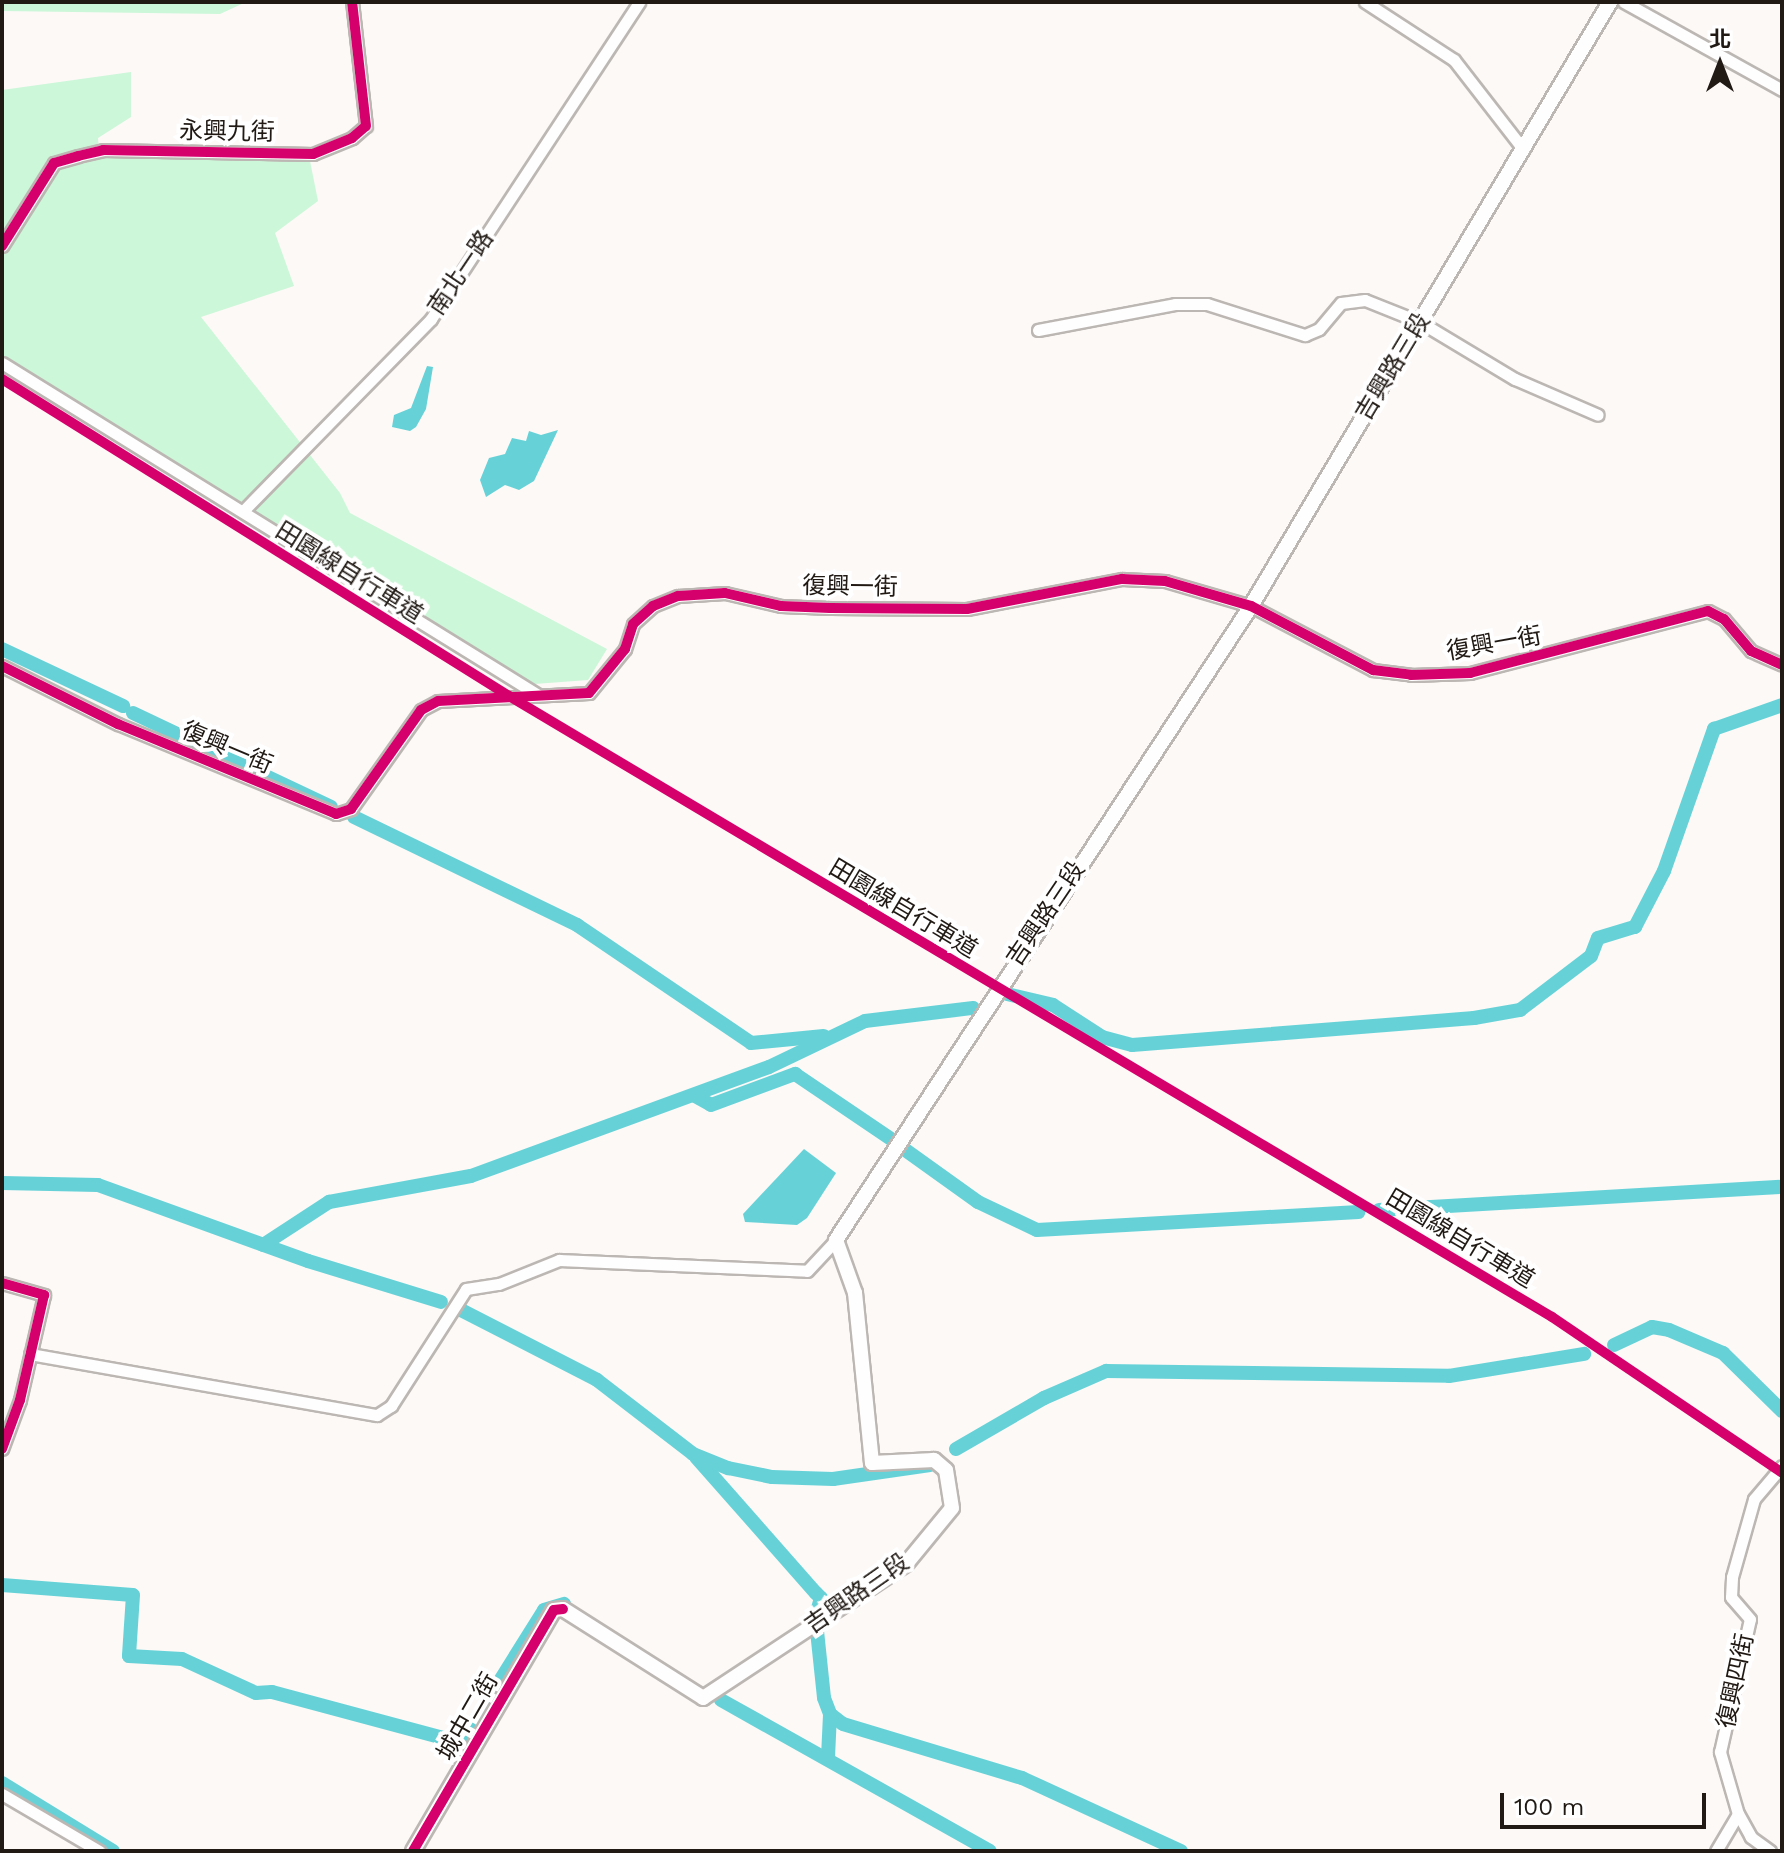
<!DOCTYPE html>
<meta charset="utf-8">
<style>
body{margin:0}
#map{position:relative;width:1784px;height:1853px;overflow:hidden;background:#fcf9f7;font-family:"Work Sans","Noto Sans TC",sans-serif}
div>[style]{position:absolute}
.green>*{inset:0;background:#ccf7d8}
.water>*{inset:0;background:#66d2d7}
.canal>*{height:14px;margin:-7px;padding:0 7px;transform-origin:7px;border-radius:7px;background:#66d2d7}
.roads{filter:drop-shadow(2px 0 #bcb7b3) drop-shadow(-2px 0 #bcb7b3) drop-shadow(0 2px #bcb7b3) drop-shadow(0 -2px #bcb7b3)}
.minor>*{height:11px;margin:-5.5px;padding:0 5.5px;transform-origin:5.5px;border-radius:5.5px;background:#fffefe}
.tertiary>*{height:14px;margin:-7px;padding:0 7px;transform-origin:7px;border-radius:7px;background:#fffefe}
.cycleway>*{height:10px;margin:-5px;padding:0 5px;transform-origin:5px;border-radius:5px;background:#d6006c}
span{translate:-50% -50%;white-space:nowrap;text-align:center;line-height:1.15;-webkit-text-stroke:8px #fff;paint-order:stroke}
.street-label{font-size:24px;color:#201914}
.frame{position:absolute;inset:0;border:4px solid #201914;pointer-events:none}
.north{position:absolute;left:1680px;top:24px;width:80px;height:80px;-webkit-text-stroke:6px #fff;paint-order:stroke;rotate:0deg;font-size:22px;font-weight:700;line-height:32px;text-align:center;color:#201914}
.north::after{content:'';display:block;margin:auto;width:28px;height:36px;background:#201914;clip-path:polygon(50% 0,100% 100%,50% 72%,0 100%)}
.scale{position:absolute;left:1500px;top:1793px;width:206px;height:36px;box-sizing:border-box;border:4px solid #201914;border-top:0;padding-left:10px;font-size:24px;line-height:28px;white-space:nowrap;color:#201914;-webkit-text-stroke:6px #fff;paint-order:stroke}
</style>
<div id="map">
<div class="green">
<i style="clip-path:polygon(2px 2px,246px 2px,220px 14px,2px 11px)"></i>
<i style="clip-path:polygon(131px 72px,131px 117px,98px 138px,99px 150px,309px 156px,318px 201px,275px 233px,294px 286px,201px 317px,340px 493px,350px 513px,607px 649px,588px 680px,521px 685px,2px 355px,2px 90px)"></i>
</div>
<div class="water">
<i style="clip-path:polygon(427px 366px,433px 367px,426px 409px,416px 427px,410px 431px,392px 427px,394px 415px,411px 408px)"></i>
<i style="clip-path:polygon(558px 430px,534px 481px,519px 490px,505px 485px,486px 497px,480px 480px,489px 458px,505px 454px,512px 438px,526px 441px,529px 431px,541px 435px)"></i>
<i style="clip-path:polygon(804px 1149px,836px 1173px,807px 1218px,797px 1225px,745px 1222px,743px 1214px)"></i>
</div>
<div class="canal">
<i style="left:2px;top:649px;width:134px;rotate:25.2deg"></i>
<i style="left:133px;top:713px;width:219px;rotate:25.4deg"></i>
<i style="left:354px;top:817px;width:248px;rotate:25.8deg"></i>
<i style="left:577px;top:925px;width:210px;rotate:34.1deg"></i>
<i style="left:751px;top:1043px;width:73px;rotate:-5.5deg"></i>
<i style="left:1007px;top:994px;width:47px;rotate:13.4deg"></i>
<i style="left:1053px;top:1005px;width:59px;rotate:33.1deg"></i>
<i style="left:1102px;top:1037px;width:31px;rotate:15deg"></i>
<i style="left:1132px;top:1045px;width:343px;rotate:-4.5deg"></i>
<i style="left:1474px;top:1018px;width:47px;rotate:-9.9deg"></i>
<i style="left:1520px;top:1010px;width:89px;rotate:-37.3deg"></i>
<i style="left:1591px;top:956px;width:19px;rotate:-69deg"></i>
<i style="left:1598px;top:938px;width:39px;rotate:-17deg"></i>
<i style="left:1635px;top:927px;width:63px;rotate:-62.6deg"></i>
<i style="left:1664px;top:871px;width:151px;rotate:-70.6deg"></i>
<i style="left:1714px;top:729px;width:72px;rotate:-19.4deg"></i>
<i style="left:695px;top:1096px;width:18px;rotate:29deg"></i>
<i style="left:711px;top:1105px;width:90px;rotate:-20.3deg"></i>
<i style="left:795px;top:1074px;width:116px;rotate:34.1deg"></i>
<i style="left:904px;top:1149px;width:91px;rotate:35.6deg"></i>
<i style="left:978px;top:1202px;width:65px;rotate:25.4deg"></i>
<i style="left:1037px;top:1230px;width:322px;rotate:-3.2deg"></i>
<i style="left:2px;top:1183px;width:96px;rotate:1.2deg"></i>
<i style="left:98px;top:1185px;width:223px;rotate:19.9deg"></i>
<i style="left:308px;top:1261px;width:139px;rotate:17.1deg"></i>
<i style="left:1379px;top:1210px;width:404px;rotate:-3.3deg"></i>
<i style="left:263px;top:1245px;width:79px;rotate:-33.1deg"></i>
<i style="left:329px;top:1202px;width:144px;rotate:-10.4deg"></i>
<i style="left:471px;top:1176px;width:317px;rotate:-20.1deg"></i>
<i style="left:769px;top:1067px;width:106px;rotate:-25.6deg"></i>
<i style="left:865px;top:1021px;width:109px;rotate:-6.9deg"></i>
<i style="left:459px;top:1309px;width:155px;rotate:27.2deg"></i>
<i style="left:597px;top:1380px;width:121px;rotate:37.6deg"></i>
<i style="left:693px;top:1454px;width:38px;rotate:22deg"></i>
<i style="left:728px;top:1468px;width:45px;rotate:11.6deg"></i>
<i style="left:772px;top:1477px;width:61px;rotate:1.9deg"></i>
<i style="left:833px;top:1479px;width:98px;rotate:-8.2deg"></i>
<i style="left:1614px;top:1345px;width:42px;rotate:-25.3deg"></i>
<i style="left:1652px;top:1327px;width:17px;rotate:10deg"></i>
<i style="left:1669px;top:1330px;width:59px;rotate:23.1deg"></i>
<i style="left:1723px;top:1353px;width:83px;rotate:44.5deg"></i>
<i style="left:956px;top:1449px;width:102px;rotate:-30.1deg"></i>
<i style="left:1044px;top:1398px;width:68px;rotate:-23.5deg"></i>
<i style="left:1106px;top:1371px;width:343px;rotate:0.8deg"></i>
<i style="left:1449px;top:1376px;width:137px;rotate:-9.3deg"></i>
<i style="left:696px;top:1457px;width:181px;rotate:48.6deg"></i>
<i style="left:816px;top:1593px;width:7px;rotate:45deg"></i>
<i style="left:821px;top:1598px;width:18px;rotate:106deg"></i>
<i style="left:2px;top:1585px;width:131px;rotate:4.4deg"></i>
<i style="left:133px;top:1595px;width:61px;rotate:93.8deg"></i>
<i style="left:129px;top:1656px;width:53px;rotate:3.2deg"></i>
<i style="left:182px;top:1659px;width:81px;rotate:24.7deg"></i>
<i style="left:256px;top:1693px;width:16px;rotate:-4deg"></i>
<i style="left:272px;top:1692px;width:189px;rotate:15deg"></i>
<i style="left:455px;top:1741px;width:13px;rotate:-29deg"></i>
<i style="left:466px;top:1735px;width:147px;rotate:-58deg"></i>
<i style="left:544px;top:1610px;width:21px;rotate:-17deg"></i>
<i style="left:817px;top:1631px;width:67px;rotate:84deg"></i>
<i style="left:824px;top:1698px;width:17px;rotate:69deg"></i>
<i style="left:830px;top:1714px;width:16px;rotate:38deg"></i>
<i style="left:843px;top:1724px;width:187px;rotate:16.8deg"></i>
<i style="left:1022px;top:1778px;width:175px;rotate:24.7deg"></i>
<i style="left:721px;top:1700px;width:308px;rotate:29.3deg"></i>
<i style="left:828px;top:1757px;width:43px;rotate:-87.3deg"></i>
<i style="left:2px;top:1783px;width:130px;rotate:31.5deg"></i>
</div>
<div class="roads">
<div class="minor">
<i style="left:1365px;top:2px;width:106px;rotate:33.1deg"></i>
<i style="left:1454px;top:60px;width:113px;rotate:52.2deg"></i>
<i style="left:1624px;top:2px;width:181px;rotate:29.1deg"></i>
<i style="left:2px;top:246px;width:98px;rotate:-57.9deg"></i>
<i style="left:54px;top:163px;width:25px;rotate:-16deg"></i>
<i style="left:78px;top:156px;width:26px;rotate:-13deg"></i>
<i style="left:103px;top:150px;width:210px;rotate:1.1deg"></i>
<i style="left:313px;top:154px;width:42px;rotate:-22.3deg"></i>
<i style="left:352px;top:138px;width:18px;rotate:-41deg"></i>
<i style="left:366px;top:126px;width:125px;rotate:-96.4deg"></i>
<i style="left:1038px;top:330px;width:139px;rotate:-10.7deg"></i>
<i style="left:1175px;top:304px;width:32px"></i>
<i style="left:1207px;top:304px;width:103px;rotate:17.6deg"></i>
<i style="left:1305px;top:335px;width:15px;rotate:-23deg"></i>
<i style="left:1319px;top:329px;width:34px;rotate:-50deg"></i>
<i style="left:1341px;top:303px;width:24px;rotate:-7deg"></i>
<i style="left:1365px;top:300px;width:59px;rotate:21.8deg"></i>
<i style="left:1420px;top:322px;width:111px;rotate:31deg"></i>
<i style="left:1515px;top:379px;width:90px;rotate:23.4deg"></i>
<i style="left:2px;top:363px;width:630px;rotate:31.77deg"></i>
<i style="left:243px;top:511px;width:269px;rotate:-45.6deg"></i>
<i style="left:431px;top:319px;width:379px;rotate:-56.7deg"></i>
<i style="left:2px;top:666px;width:130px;rotate:26.6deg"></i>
<i style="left:118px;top:724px;width:236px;rotate:22.4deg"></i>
<i style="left:336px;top:814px;width:16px;rotate:-18deg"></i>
<i style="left:351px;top:809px;width:121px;rotate:-54.7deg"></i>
<i style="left:421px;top:710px;width:19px;rotate:-28deg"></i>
<i style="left:438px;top:701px;width:151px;rotate:-3deg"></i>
<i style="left:589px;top:693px;width:57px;rotate:-50.7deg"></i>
<i style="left:625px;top:649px;width:26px;rotate:-72deg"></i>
<i style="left:633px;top:624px;width:27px;rotate:-42deg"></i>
<i style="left:653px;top:606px;width:27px;rotate:-22deg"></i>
<i style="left:678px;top:596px;width:47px;rotate:-3.7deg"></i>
<i style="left:725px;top:593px;width:57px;rotate:13.1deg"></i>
<i style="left:781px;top:606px;width:49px;rotate:2.3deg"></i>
<i style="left:830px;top:608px;width:137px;rotate:0.4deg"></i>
<i style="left:967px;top:609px;width:158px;rotate:-11deg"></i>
<i style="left:1122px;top:579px;width:43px;rotate:2.7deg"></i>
<i style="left:1165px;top:581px;width:90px;rotate:16.2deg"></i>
<i style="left:1251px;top:606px;width:138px;rotate:27.7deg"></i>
<i style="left:1373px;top:670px;width:38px;rotate:7deg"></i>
<i style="left:1411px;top:675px;width:59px;rotate:-1.9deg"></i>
<i style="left:1470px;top:673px;width:246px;rotate:-14.6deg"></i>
<i style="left:1708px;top:611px;width:18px;rotate:27deg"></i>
<i style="left:1724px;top:619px;width:42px;rotate:49.8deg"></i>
<i style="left:1751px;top:651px;width:34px;rotate:24deg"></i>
<i style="left:2px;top:1283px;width:44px;rotate:15.9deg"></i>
<i style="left:44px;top:1295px;width:108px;rotate:102.9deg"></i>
<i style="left:20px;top:1400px;width:52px;rotate:110.2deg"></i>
<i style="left:30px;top:1354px;width:352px;rotate:10deg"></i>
<i style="left:377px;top:1415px;width:17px;rotate:-33deg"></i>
<i style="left:391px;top:1406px;width:139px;rotate:-57.3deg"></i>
<i style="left:466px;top:1289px;width:33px;rotate:-9deg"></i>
<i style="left:499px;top:1284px;width:65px;rotate:-21.8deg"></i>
<i style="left:559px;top:1260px;width:248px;rotate:2.5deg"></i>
<i style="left:807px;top:1271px;width:42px;rotate:-46.9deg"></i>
<i style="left:2px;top:1794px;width:113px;rotate:30.4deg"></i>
<i style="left:1716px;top:1851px;width:43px;rotate:-59.3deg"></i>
<i style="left:1770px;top:1851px;width:24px;rotate:-144deg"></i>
<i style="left:1751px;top:1837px;width:26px;rotate:-119deg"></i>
<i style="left:1738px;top:1814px;width:65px;rotate:-106.2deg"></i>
<i style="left:1720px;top:1752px;width:136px;rotate:-77.3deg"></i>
<i style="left:1750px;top:1619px;width:29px;rotate:-131deg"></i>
<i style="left:1731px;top:1597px;width:20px;rotate:-87deg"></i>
<i style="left:1732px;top:1577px;width:81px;rotate:-74.2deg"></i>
<i style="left:1754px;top:1499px;width:43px;rotate:-49.7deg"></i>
</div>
<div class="tertiary">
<i style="left:413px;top:1851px;width:279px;rotate:-59.7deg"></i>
<i style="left:554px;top:1610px;width:9px;rotate:-6deg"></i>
<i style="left:563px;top:1609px;width:166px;rotate:32.4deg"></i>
<i style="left:703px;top:1698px;width:243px;rotate:-33.4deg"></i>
<i style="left:906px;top:1564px;width:72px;rotate:-50.6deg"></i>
<i style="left:952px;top:1508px;width:38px;rotate:-99deg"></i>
<i style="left:946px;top:1470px;width:16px;rotate:-140deg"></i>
<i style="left:934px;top:1460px;width:62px;rotate:177.2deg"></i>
<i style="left:872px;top:1463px;width:171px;rotate:-95.7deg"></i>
<i style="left:855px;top:1293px;width:56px;rotate:-109.7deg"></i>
<i style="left:836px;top:1240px;width:758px;rotate:-56.79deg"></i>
<i style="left:1251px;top:606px;width:703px;rotate:-59.27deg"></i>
</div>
</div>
<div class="cycleway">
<i style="left:2px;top:246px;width:98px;rotate:-57.9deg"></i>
<i style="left:54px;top:163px;width:25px;rotate:-16deg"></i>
<i style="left:78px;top:156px;width:26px;rotate:-13deg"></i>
<i style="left:103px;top:150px;width:210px;rotate:1.1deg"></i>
<i style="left:313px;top:154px;width:42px;rotate:-22.3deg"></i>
<i style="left:352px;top:138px;width:18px;rotate:-41deg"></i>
<i style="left:366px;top:126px;width:125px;rotate:-96.4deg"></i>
<i style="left:2px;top:379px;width:598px;rotate:32.02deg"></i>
<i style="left:509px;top:696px;width:1214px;rotate:30.77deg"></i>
<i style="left:1552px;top:1317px;width:278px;rotate:34.1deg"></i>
<i style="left:2px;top:666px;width:130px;rotate:26.6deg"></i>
<i style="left:118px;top:724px;width:236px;rotate:22.4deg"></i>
<i style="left:336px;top:814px;width:16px;rotate:-18deg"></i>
<i style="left:351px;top:809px;width:121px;rotate:-54.7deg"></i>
<i style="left:421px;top:710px;width:19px;rotate:-28deg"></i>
<i style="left:438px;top:701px;width:151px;rotate:-3deg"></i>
<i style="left:589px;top:693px;width:57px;rotate:-50.7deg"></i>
<i style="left:625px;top:649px;width:26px;rotate:-72deg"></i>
<i style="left:633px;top:624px;width:27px;rotate:-42deg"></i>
<i style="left:653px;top:606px;width:27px;rotate:-22deg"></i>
<i style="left:678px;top:596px;width:47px;rotate:-3.7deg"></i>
<i style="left:725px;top:593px;width:57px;rotate:13.1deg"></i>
<i style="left:781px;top:606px;width:49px;rotate:2.3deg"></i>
<i style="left:830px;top:608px;width:137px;rotate:0.4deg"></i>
<i style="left:967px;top:609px;width:158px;rotate:-11deg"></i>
<i style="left:1122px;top:579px;width:43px;rotate:2.7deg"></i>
<i style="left:1165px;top:581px;width:90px;rotate:16.2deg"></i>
<i style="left:1251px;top:606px;width:138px;rotate:27.7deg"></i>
<i style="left:1373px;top:670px;width:38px;rotate:7deg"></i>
<i style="left:1411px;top:675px;width:59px;rotate:-1.9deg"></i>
<i style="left:1470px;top:673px;width:246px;rotate:-14.6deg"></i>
<i style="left:1708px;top:611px;width:18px;rotate:27deg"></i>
<i style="left:1724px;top:619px;width:42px;rotate:49.8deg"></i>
<i style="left:1751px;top:651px;width:34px;rotate:24deg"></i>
<i style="left:2px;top:1283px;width:44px;rotate:15.9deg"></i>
<i style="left:44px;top:1295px;width:108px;rotate:102.9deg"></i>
<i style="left:20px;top:1400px;width:52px;rotate:110.2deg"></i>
<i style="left:413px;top:1851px;width:279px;rotate:-59.7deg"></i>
<i style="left:554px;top:1610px;width:9px;rotate:-6deg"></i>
</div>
<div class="street-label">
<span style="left:227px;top:132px;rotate:1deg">永興九街</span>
<span style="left:461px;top:273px;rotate:-56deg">南北一路</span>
<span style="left:1393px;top:367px;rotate:-59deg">吉興路三段</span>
<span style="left:349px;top:573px;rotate:32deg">田園線自行車道</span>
<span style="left:850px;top:587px;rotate:1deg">復興一街</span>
<span style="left:1494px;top:644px;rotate:-10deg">復興一街</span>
<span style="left:227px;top:748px;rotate:23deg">復興一街</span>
<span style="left:903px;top:909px;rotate:31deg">田園線自行車道</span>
<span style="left:1046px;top:914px;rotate:-56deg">吉興路三段</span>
<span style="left:1460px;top:1239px;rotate:31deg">田園線自行車道</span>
<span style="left:857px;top:1594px;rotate:-35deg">吉興路三段</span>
<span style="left:1736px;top:1681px;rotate:-78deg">復興四街</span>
<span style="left:468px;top:1717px;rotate:-60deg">城中二街</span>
</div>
<div class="frame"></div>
<div class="north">北</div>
<div class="scale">100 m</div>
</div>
